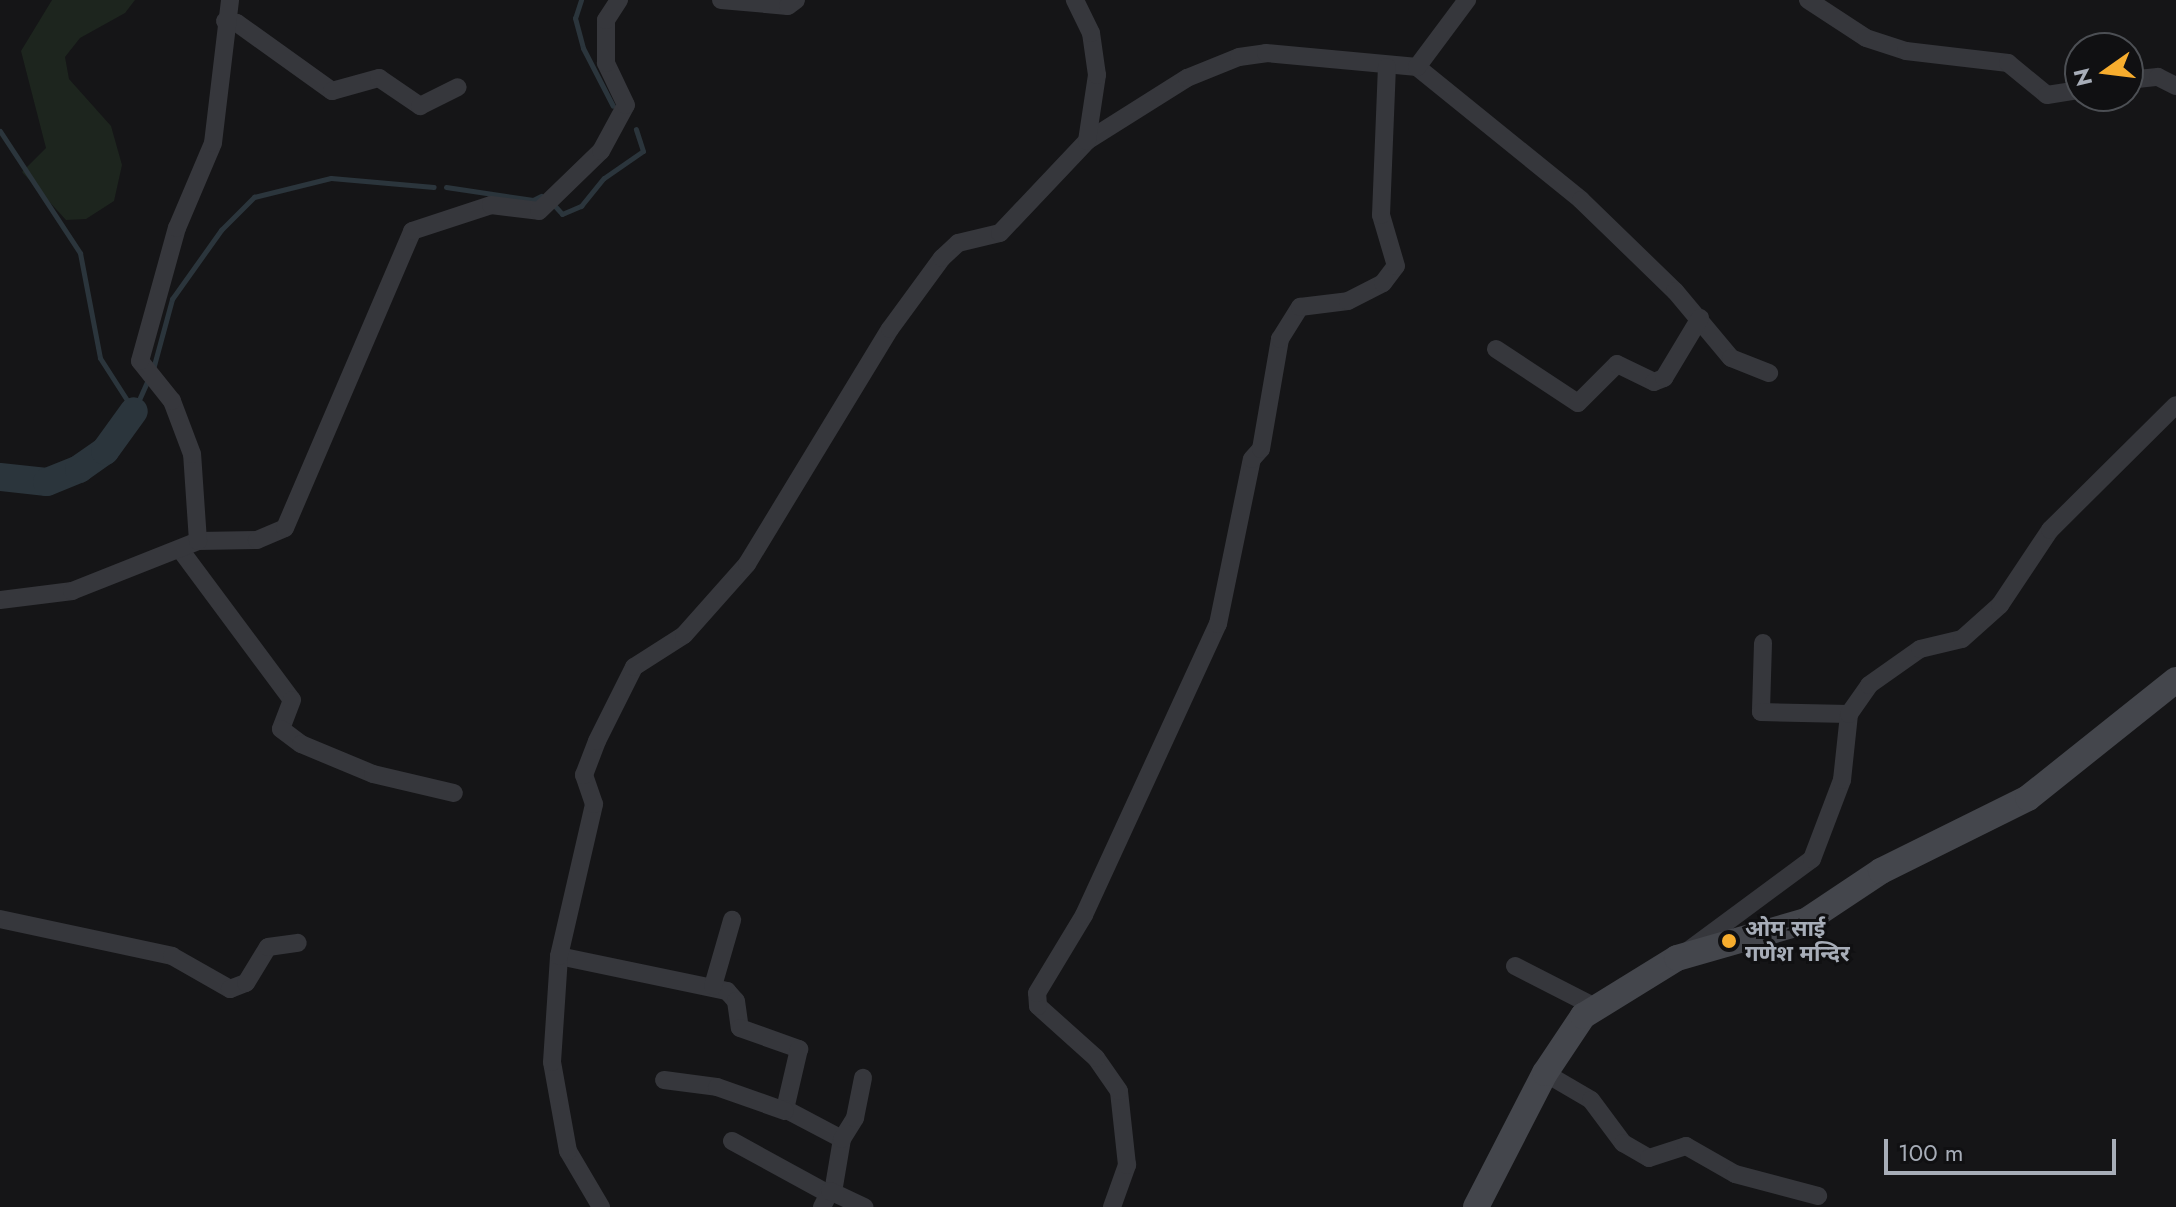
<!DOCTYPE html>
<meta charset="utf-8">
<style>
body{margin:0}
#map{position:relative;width:2176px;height:1207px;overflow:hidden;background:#151517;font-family:Jost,"Noto Sans Devanagari",sans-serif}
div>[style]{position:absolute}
.green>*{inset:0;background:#1d251e}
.stream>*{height:5px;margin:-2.5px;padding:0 2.5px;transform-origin:2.5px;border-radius:2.5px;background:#2b353c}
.river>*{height:28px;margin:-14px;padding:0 14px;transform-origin:14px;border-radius:14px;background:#2b353c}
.street>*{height:18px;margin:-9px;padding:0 9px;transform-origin:9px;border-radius:9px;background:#36373c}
.secondary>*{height:26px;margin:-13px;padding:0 13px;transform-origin:13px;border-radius:13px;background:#44464c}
.dots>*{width:22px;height:22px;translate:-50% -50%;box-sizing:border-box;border:4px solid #101012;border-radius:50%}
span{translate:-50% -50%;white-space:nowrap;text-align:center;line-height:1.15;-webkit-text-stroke:6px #101012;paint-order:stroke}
.poi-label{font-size:22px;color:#a7adb8;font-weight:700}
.left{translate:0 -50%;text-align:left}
.north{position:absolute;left:2064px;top:32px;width:80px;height:80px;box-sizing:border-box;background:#101012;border:2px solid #4c4f54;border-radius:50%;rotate:256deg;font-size:22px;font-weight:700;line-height:32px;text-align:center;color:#a7adb8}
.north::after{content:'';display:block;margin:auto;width:28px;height:36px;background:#f7ad2e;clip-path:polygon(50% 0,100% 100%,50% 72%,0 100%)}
.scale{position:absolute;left:1884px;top:1139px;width:232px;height:36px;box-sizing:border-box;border:4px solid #a7adb8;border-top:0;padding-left:10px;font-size:24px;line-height:28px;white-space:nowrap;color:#a7adb8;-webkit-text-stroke:6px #101012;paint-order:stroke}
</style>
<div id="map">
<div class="green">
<i style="clip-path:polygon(52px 0,135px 0,125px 13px,80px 38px,65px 57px,69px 79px,111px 126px,122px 165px,114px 201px,86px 219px,66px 220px,22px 172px,46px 148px,21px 51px)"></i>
</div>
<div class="stream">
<i style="left:581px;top:0;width:19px;rotate:108deg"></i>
<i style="left:575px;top:18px;width:31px;rotate:75deg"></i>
<i style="left:583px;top:48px;width:65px;rotate:62.7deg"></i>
<i style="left:0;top:131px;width:146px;rotate:56.7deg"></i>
<i style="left:80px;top:253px;width:107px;rotate:79.2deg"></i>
<i style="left:100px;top:358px;width:63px;rotate:57.3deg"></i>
<i style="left:134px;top:411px;width:36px;rotate:-66deg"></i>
<i style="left:446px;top:187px;width:88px;rotate:8.5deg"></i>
<i style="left:533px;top:200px;width:9px;rotate:-27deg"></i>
<i style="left:554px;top:205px;width:12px;rotate:48deg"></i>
<i style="left:562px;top:214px;width:21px;rotate:-23deg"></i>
<i style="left:581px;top:206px;width:36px;rotate:-51deg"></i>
<i style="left:604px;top:178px;width:47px;rotate:-34.7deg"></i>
<i style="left:643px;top:151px;width:23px;rotate:-108deg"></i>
<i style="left:153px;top:369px;width:73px;rotate:-74.8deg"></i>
<i style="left:172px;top:299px;width:85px;rotate:-54.6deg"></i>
<i style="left:221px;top:230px;width:47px;rotate:-45deg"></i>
<i style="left:254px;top:197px;width:79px;rotate:-13.9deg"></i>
<i style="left:331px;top:178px;width:103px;rotate:5deg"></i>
</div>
<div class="river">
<i style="left:0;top:477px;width:47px;rotate:6.1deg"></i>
<i style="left:47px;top:482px;width:35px;rotate:-22deg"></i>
<i style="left:79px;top:469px;width:32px;rotate:-35deg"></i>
<i style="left:105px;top:451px;width:49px;rotate:-54.1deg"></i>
</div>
<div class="street">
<i style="left:721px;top:0;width:67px;rotate:5.1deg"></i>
<i style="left:788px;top:6px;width:10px;rotate:-37deg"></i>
<i style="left:1808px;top:0;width:69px;rotate:33.2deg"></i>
<i style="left:1866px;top:38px;width:42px;rotate:18deg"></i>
<i style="left:1906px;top:51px;width:103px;rotate:6.7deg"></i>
<i style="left:2008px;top:63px;width:50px;rotate:39.4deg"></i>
<i style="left:2047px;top:95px;width:33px;rotate:-9deg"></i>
<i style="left:225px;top:21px;width:12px;rotate:9deg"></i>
<i style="left:237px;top:23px;width:117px;rotate:35.6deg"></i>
<i style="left:332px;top:91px;width:49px;rotate:-15.5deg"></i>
<i style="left:379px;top:78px;width:50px;rotate:34.3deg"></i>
<i style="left:420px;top:106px;width:42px;rotate:-26.6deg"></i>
<i style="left:1417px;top:67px;width:211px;rotate:39deg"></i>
<i style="left:1581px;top:200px;width:131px;rotate:44.1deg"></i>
<i style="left:1675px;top:291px;width:87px;rotate:50.1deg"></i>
<i style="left:1731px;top:358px;width:41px;rotate:21.5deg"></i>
<i style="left:2128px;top:80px;width:30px;rotate:-6deg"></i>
<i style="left:2158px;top:77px;width:20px;rotate:27deg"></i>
<i style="left:1087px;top:141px;width:118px;rotate:-32.2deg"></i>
<i style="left:1187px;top:78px;width:56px;rotate:-22deg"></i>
<i style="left:1239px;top:57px;width:27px;rotate:-8deg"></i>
<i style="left:1266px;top:53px;width:152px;rotate:5.3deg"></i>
<i style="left:1417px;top:67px;width:84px;rotate:-53.3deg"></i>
<i style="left:1496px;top:349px;width:98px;rotate:33.4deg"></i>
<i style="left:1578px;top:403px;width:55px;rotate:-45deg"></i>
<i style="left:1617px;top:364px;width:41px;rotate:25.9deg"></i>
<i style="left:1654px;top:382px;width:11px;rotate:-22deg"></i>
<i style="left:1664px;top:378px;width:70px;rotate:-59deg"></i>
<i style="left:198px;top:541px;width:59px;rotate:-1deg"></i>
<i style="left:257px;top:540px;width:30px;rotate:-23deg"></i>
<i style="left:285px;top:528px;width:323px;rotate:-66.8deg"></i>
<i style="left:412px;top:231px;width:83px;rotate:-18.2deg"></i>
<i style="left:491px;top:205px;width:48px;rotate:7.1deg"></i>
<i style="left:539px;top:211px;width:86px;rotate:-44.1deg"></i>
<i style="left:601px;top:151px;width:52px;rotate:-61.5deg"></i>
<i style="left:626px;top:105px;width:47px;rotate:-115.5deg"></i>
<i style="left:606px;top:63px;width:43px;rotate:-90deg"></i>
<i style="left:606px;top:20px;width:24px;rotate:-57deg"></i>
<i style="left:182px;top:552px;width:184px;rotate:53.4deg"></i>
<i style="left:292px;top:700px;width:31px;rotate:111deg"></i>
<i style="left:281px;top:729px;width:25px;rotate:37deg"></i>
<i style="left:301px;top:744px;width:78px;rotate:22.6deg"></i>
<i style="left:373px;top:774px;width:83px;rotate:13.2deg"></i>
<i style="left:0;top:600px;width:73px;rotate:-7.1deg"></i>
<i style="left:72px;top:591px;width:136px;rotate:-21.6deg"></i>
<i style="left:198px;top:541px;width:87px;rotate:-93.9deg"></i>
<i style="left:192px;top:454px;width:57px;rotate:-110.7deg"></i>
<i style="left:172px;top:401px;width:51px;rotate:-128.7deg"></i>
<i style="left:140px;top:361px;width:138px;rotate:-74.5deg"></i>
<i style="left:177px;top:228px;width:92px;rotate:-67deg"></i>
<i style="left:213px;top:143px;width:144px;rotate:-83.2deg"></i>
<i style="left:1763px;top:643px;width:69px;rotate:91.7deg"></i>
<i style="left:1761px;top:712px;width:88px;rotate:1.3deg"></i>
<i style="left:0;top:919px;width:176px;rotate:12.1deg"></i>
<i style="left:172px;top:956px;width:67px;rotate:29.6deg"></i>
<i style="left:230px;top:989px;width:17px;rotate:-21deg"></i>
<i style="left:246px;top:983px;width:42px;rotate:-58.6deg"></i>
<i style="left:268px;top:947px;width:30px;rotate:-8deg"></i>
<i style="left:1689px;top:950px;width:153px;rotate:-36.5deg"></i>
<i style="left:1812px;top:859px;width:85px;rotate:-69.2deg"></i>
<i style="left:1842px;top:780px;width:66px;rotate:-83.9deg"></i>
<i style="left:1849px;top:714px;width:35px;rotate:-55deg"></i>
<i style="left:1869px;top:685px;width:62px;rotate:-35.2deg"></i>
<i style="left:1920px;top:649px;width:43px;rotate:-13.4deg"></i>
<i style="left:1962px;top:639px;width:51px;rotate:-41.8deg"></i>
<i style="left:2000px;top:605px;width:90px;rotate:-56.3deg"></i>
<i style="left:2050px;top:530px;width:177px;rotate:-44.8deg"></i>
<i style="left:559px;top:956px;width:172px;rotate:11.8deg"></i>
<i style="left:727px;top:991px;width:13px;rotate:48deg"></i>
<i style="left:736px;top:1001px;width:27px;rotate:82deg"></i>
<i style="left:740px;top:1028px;width:63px;rotate:19.6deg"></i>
<i style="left:799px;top:1049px;width:62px;rotate:103.1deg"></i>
<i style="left:785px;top:1109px;width:64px;rotate:27.8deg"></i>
<i style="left:842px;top:1139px;width:54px;rotate:99.6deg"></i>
<i style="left:1515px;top:966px;width:90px;rotate:27.1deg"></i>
<i style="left:713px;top:986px;width:69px;rotate:-73.9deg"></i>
<i style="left:1545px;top:1073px;width:53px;rotate:30.4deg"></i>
<i style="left:1591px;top:1100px;width:54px;rotate:53.3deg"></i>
<i style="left:1623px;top:1143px;width:30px;rotate:30deg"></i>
<i style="left:1649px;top:1158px;width:39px;rotate:-18deg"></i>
<i style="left:1686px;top:1146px;width:56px;rotate:29.7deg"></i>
<i style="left:1735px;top:1174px;width:86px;rotate:14.8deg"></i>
<i style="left:664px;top:1080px;width:53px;rotate:7.5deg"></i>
<i style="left:717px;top:1087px;width:72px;rotate:19.4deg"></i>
<i style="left:842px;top:1139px;width:25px;rotate:-58deg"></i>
<i style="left:855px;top:1118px;width:41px;rotate:-78.7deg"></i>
<i style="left:732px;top:1141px;width:108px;rotate:28.7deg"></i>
<i style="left:601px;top:1207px;width:65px;rotate:-120.5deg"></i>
<i style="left:568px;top:1151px;width:90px;rotate:-100.2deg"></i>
<i style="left:552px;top:1062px;width:106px;rotate:-86.2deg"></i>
<i style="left:559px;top:956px;width:156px;rotate:-77deg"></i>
<i style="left:594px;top:804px;width:31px;rotate:-109deg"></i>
<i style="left:584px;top:775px;width:36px;rotate:-69deg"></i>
<i style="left:597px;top:741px;width:83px;rotate:-63.4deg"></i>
<i style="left:634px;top:667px;width:59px;rotate:-32.6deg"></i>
<i style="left:684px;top:635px;width:95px;rotate:-48.4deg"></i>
<i style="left:747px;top:564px;width:275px;rotate:-58.7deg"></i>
<i style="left:890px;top:329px;width:88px;rotate:-53.8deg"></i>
<i style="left:942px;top:258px;width:22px;rotate:-43deg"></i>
<i style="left:958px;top:243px;width:43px;rotate:-13.4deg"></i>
<i style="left:1000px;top:233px;width:127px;rotate:-46.6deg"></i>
<i style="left:1087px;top:141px;width:67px;rotate:-81.4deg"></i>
<i style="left:1097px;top:75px;width:42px;rotate:-98.1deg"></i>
<i style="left:1091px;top:33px;width:37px;rotate:-116deg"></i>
<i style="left:822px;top:1207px;width:18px;rotate:-63deg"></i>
<i style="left:830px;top:1191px;width:38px;rotate:25deg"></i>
<i style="left:1112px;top:1207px;width:45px;rotate:-70.3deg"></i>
<i style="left:1127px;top:1165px;width:74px;rotate:-96.2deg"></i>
<i style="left:1119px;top:1091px;width:40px;rotate:-124.9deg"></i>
<i style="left:1096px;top:1058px;width:78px;rotate:-138.1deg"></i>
<i style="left:1038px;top:1006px;width:13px;rotate:-94deg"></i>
<i style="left:1037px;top:993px;width:91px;rotate:-58.9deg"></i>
<i style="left:1084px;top:915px;width:320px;rotate:-65.3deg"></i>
<i style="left:1218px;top:624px;width:168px;rotate:-78.4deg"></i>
<i style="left:1252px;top:459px;width:13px;rotate:-48deg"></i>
<i style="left:1261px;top:449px;width:112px;rotate:-80.2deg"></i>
<i style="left:1280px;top:339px;width:38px;rotate:-58deg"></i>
<i style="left:1300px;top:307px;width:48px;rotate:-7.1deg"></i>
<i style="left:1348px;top:301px;width:39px;rotate:-27deg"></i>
<i style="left:1383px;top:283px;width:21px;rotate:-53deg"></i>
<i style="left:1396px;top:266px;width:53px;rotate:-106.4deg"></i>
<i style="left:1381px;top:215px;width:148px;rotate:-87.7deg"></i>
</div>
<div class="secondary">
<i style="left:1476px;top:1207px;width:151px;rotate:-62.8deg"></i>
<i style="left:1545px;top:1073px;width:69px;rotate:-56.3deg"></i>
<i style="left:1583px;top:1016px;width:110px;rotate:-31.7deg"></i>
<i style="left:1677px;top:958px;width:134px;rotate:-16deg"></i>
<i style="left:1806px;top:921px;width:90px;rotate:-33.7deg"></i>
<i style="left:1881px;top:871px;width:164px;rotate:-26.4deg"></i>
<i style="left:2028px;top:798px;width:189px;rotate:-38.6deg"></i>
</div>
<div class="dots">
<i style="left:1729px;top:941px;background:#f7ad2e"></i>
</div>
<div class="poi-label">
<span class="left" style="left:1745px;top:941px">ओम साई<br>गणेश मन्दिर</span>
</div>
<div class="north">N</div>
<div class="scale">100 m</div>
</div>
